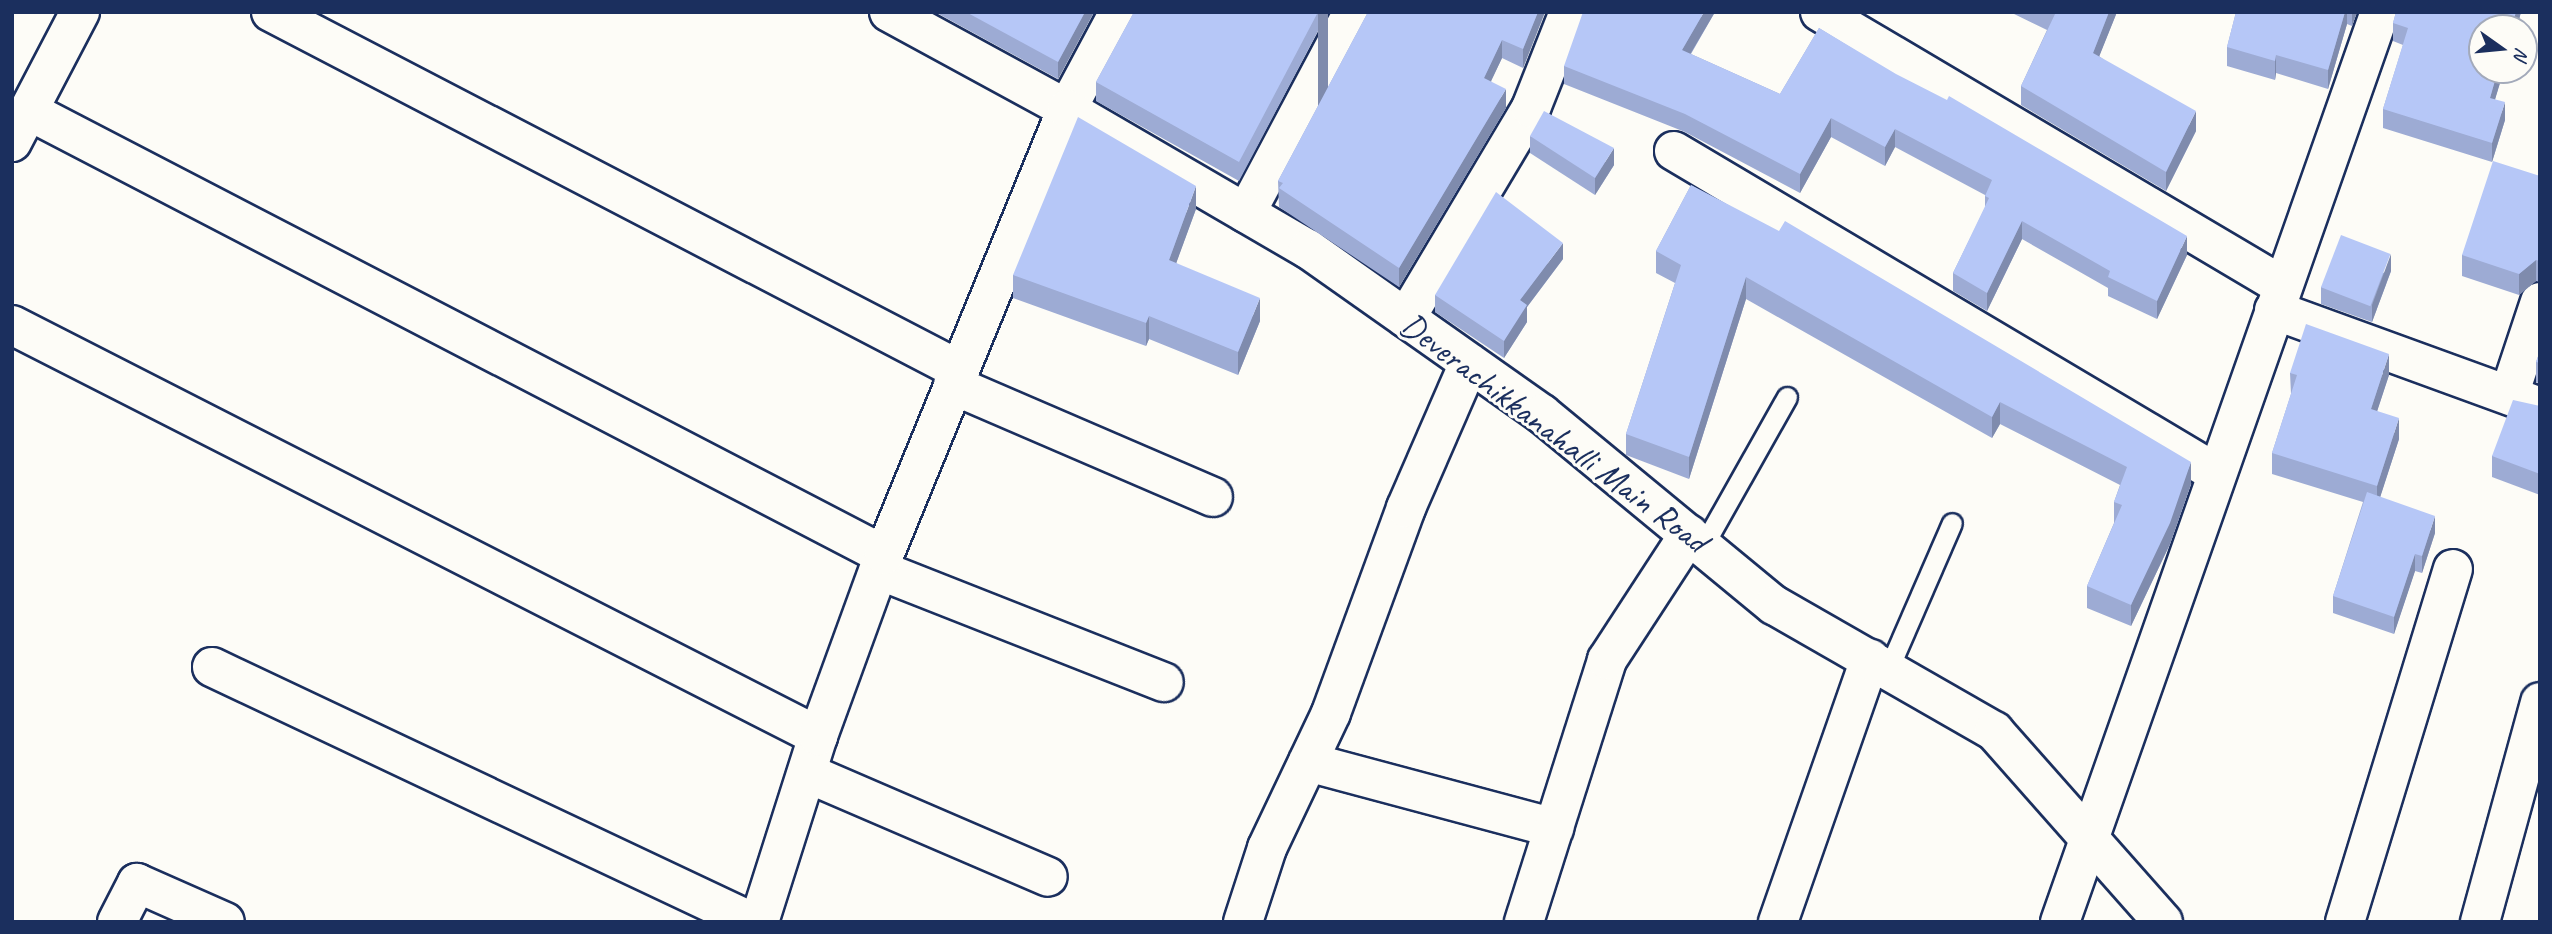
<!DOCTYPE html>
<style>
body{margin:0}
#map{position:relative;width:2552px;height:934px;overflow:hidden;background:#fdfcf7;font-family:Caveat,sans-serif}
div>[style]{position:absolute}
.roads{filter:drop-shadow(2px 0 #1b2f5e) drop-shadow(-2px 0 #1b2f5e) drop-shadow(0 2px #1b2f5e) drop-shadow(0 -2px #1b2f5e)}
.lane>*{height:19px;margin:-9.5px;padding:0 9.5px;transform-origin:9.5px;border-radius:9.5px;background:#fdfcf7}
.street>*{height:38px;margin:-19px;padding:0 19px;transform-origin:19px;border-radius:19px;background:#fdfcf7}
.secondary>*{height:38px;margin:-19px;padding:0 19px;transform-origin:19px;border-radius:19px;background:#fdfcf7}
.wall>*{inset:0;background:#9dabd4}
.shaded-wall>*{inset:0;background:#7f8bad;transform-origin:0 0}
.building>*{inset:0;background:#b6c7f7;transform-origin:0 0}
span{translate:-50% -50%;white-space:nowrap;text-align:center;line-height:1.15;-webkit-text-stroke:6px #fdfcf7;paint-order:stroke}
.street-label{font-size:35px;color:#1b2f5e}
.frame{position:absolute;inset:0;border:14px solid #1b2f5e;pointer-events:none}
.north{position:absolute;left:2468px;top:14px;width:70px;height:70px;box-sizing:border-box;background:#fdfcf7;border:2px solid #a3aaba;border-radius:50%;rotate:105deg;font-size:19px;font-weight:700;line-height:28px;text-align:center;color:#1b2f5e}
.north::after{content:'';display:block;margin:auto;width:24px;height:32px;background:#1b2f5e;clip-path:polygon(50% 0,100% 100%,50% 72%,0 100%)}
</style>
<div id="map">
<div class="roads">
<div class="lane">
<i style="left:1703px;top:546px;width:171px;rotate:-60.6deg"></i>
<i style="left:1888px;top:670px;width:160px;rotate:-66.5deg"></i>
</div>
<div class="street">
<i style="left:271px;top:12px;width:776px;rotate:27.49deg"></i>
<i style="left:1820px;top:12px;width:538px;rotate:30.62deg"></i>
<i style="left:29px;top:111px;width:963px;rotate:27.44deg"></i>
<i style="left:12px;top:142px;width:147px;rotate:-62.4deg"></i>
<i style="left:1674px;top:151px;width:630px;rotate:30.71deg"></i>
<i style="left:1246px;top:213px;width:228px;rotate:-62deg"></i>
<i style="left:2274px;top:310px;width:283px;rotate:20deg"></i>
<i style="left:1406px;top:318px;width:244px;rotate:-59.2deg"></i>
<i style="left:1531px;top:108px;width:103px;rotate:-68.4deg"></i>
<i style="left:12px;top:325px;width:905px;rotate:27.02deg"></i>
<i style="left:953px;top:385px;width:283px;rotate:23.3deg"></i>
<i style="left:2509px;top:395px;width:98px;rotate:-71.6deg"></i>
<i style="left:879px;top:570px;width:306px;rotate:21.5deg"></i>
<i style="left:212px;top:667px;width:597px;rotate:25.28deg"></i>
<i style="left:1308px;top:762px;width:255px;rotate:15deg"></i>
<i style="left:807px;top:773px;width:262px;rotate:23.3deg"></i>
<i style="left:117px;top:922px;width:44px;rotate:-62.9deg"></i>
<i style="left:137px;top:883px;width:96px;rotate:23.9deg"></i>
<i style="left:759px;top:922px;width:195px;rotate:-72.4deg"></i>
<i style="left:818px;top:736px;width:193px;rotate:-70deg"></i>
<i style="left:884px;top:555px;width:482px;rotate:-67.7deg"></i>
<i style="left:1067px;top:109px;width:110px;rotate:-61.8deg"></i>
<i style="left:1243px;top:922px;width:78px;rotate:-72deg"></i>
<i style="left:1267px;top:848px;width:149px;rotate:-64.6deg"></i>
<i style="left:1331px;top:713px;width:218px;rotate:-69.9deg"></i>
<i style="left:1406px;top:508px;width:158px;rotate:-66.5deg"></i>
<i style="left:1524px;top:922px;width:275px;rotate:-72.4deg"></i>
<i style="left:1607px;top:660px;width:150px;rotate:-56.9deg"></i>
<i style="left:1778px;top:922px;width:279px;rotate:-70.7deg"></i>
<i style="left:2060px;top:922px;width:965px;rotate:-70.63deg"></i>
<i style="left:2345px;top:922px;width:369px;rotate:-73deg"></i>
<i style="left:2480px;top:922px;width:228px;rotate:-74.7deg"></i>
</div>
<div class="secondary">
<i style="left:889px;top:12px;width:203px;rotate:28.6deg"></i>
<i style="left:1067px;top:109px;width:279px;rotate:30.2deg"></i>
<i style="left:1308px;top:249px;width:286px;rotate:35.2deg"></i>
<i style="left:1542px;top:414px;width:301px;rotate:39.5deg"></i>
<i style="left:1774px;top:605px;width:254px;rotate:29.8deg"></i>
<i style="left:1994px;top:731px;width:255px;rotate:48.5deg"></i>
</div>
</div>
<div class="wall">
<i style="clip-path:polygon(935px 12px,1094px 12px,1058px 79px)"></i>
<i style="clip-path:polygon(1134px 12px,1328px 12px,1239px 181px,1096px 101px,1096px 82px)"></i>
<i style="clip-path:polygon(1368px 12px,1545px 12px,1523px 68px,1502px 58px,1491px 81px,1506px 108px,1399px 287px,1279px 207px,1278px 181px)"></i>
<i style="clip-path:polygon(1715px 12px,1691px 54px,1780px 94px,1819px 28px,2187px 255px,2157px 319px,2108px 296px,2108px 288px,2022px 239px,1987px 311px,1953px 291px,1953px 273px,1985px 208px,1985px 195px,1895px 147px,1885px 166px,1831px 137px,1800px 193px,1685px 132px,1564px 84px,1564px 66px)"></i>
<i style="clip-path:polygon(2010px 12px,2117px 12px,2099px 56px,2196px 131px,2166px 191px,2021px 105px,2021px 86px,2047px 30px)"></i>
<i style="clip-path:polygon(2236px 12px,2357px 12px,2352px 26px,2347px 24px,2328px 89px,2276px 73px,2275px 80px,2227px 66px,2227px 47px)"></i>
<i style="clip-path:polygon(2396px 12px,2521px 12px,2495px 99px,2505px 120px,2492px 162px,2383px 128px,2383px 109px,2403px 45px,2393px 41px,2393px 23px)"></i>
<i style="clip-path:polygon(1530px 136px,1614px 165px,1595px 195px,1530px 153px)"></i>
<i style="clip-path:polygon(2540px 176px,2540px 282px,2536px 281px,2519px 295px,2462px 276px,2462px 255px)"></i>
<i style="clip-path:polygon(1691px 185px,2191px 484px,2170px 544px,2131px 626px,2087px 608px,2087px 586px,2114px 523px,2114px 502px,2120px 485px,2000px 424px,1992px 438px,1746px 299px,1689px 479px,1626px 455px,1626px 434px,1675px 283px,1656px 273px,1656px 251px)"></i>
<i style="clip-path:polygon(1196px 209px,1176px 263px,1260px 321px,1238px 375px,1149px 339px,1146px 346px,1013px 298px,1013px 275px)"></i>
<i style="clip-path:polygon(1563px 259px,1527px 307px,1527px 322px,1504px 358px,1435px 312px,1435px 295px)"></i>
<i style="clip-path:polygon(2391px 271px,2372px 322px,2321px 304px,2321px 287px)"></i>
<i style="clip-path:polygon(2540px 351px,2540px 384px,2536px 382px,2536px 362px)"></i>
<i style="clip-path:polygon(2290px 373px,2389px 375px,2377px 411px,2399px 439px,2380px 497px,2435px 533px,2422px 573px,2415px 571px,2394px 634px,2333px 613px,2333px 596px,2363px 502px,2272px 474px,2272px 453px,2291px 394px)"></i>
<i style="clip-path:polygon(2540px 406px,2540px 495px,2492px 477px,2492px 456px)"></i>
</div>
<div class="shaded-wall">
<i style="clip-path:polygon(1085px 12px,1094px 12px,1058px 79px,1058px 62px)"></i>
<i style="left:1318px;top:12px;width:10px;height:170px"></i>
<i style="clip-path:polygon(1538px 12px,1545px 12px,1523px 68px,1523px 49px)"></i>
<i style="clip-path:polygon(1704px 12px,1715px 12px,1682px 68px,1682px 50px)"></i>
<i style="clip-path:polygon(2109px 12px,2117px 12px,2093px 72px,2093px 53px)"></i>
<i style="clip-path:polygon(2345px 12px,2347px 12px,2347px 24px,2328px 89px,2328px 70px)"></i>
<i style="clip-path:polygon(2352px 12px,2357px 12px,2352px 26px)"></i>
<i style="clip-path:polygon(2516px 12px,2521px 12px,2517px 28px,2511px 28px)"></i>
<i style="clip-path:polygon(1502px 40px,1502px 58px,1484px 96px,1484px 78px)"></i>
<i style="clip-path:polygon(2276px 55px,2276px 73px,2275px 80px,2275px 61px)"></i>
<i style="clip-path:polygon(2498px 70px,2504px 70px,2490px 116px,2490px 98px)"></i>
<i style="clip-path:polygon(1506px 89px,1506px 108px,1399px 287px,1399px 268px)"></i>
<i style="clip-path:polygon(2505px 102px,2505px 120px,2492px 162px,2492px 143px)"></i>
<i style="clip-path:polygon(2196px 111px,2196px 131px,2166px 191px,2166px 172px)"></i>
<i style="clip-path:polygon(1831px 118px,1831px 137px,1800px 193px,1800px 174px)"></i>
<i style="clip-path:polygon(1895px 129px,1895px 147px,1885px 166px,1885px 147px)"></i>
<i style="clip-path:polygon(1614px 148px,1614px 165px,1595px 195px,1595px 178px)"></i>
<i style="clip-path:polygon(1196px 186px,1196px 209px,1169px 283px,1169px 260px)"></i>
<i style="clip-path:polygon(2022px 221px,2022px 239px,1987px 311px,1987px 293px)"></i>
<i style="clip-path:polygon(2187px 236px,2187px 255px,2157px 319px,2157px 301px)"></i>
<i style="clip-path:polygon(1563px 243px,1563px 259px,1527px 307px,1527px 322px,1504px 358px,1504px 341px,1520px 300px)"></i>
<i style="clip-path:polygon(2391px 254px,2391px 271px,2372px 322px,2372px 305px)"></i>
<i style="clip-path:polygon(2536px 260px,2536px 281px,2519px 295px,2519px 274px)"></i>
<i style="clip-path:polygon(1746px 277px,1746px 299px,1689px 479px,1689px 457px)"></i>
<i style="clip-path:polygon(1260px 298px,1260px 321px,1238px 375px,1238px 352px)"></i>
<i style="clip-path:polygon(1149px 316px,1149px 339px,1146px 346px,1146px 323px)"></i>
<i style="clip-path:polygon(2389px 354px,2389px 375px,2371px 430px,2371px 409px)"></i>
<i style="clip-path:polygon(2000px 402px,2000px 424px,1992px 438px,1992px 417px)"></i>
<i style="clip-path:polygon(2399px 418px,2399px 439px,2377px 507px,2377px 486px)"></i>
<i style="clip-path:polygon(2191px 462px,2191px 484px,2170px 544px,2131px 626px,2131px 605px)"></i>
<i style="clip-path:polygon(2435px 516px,2435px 533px,2422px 573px,2422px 556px)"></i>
<i style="clip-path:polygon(2415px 554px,2415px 571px,2394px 634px,2394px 617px)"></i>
</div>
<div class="building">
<i style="clip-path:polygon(966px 12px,1085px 12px,1058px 62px)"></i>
<i style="clip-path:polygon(1134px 12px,1318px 12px,1239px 162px,1096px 82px)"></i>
<i style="clip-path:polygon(1368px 12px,1538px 12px,1523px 49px,1502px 40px,1484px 78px,1506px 89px,1399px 268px,1279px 188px,1283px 183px,1278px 181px)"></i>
<i style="clip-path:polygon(1583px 12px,1704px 12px,1682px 50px,1780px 94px,1819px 28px,1896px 74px,1947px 100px,1949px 96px,2187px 236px,2157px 301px,2108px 277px,2110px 271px,2022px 221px,1987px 293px,1953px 273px,1989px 198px,1985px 196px,1992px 180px,1895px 129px,1885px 147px,1831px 118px,1800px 174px,1685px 114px,1564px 66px)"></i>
<i style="clip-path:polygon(2052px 12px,2109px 12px,2093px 53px,2196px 111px,2166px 172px,2021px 86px,2055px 14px)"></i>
<i style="clip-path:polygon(2236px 12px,2345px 12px,2328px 70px,2276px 55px,2275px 61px,2227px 47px)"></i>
<i style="clip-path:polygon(2396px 12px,2516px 12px,2511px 28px,2482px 28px,2482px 70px,2498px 70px,2490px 98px,2505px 102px,2492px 143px,2383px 109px,2408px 28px,2393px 23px)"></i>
<i style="clip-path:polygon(1544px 111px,1614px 148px,1595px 178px,1530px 136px)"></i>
<i style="clip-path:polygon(1078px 117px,1196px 186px,1169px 260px,1260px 298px,1238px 352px,1149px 316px,1146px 323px,1013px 275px)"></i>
<i style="clip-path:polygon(2493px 161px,2540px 176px,2540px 261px,2536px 260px,2519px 274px,2462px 255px)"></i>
<i style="clip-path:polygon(1691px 185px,1779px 231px,1785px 221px,2191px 462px,2170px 523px,2131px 605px,2087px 586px,2122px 505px,2114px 502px,2127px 467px,2000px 402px,1992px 417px,1746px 277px,1689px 457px,1626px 434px,1681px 265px,1656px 251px)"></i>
<i style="clip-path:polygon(1496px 192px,1563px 243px,1520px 300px,1527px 305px,1504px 341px,1435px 295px)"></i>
<i style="left:2341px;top:235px;width:53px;height:56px;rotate:21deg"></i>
<i style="clip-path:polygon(2306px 324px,2389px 354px,2371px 409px,2399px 418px,2377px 486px,2272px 453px,2297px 375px,2290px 373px)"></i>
<i style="clip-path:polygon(2540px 351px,2540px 363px,2536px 362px)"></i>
<i style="clip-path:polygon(2513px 400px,2540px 406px,2540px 474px,2492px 456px)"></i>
<i style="clip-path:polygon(2367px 492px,2435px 516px,2422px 556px,2415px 554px,2394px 617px,2333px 596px)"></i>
</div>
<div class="street-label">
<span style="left:1554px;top:433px;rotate:37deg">Deverachikkanahalli Main Road</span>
</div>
<div class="frame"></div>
<div class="north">N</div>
</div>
